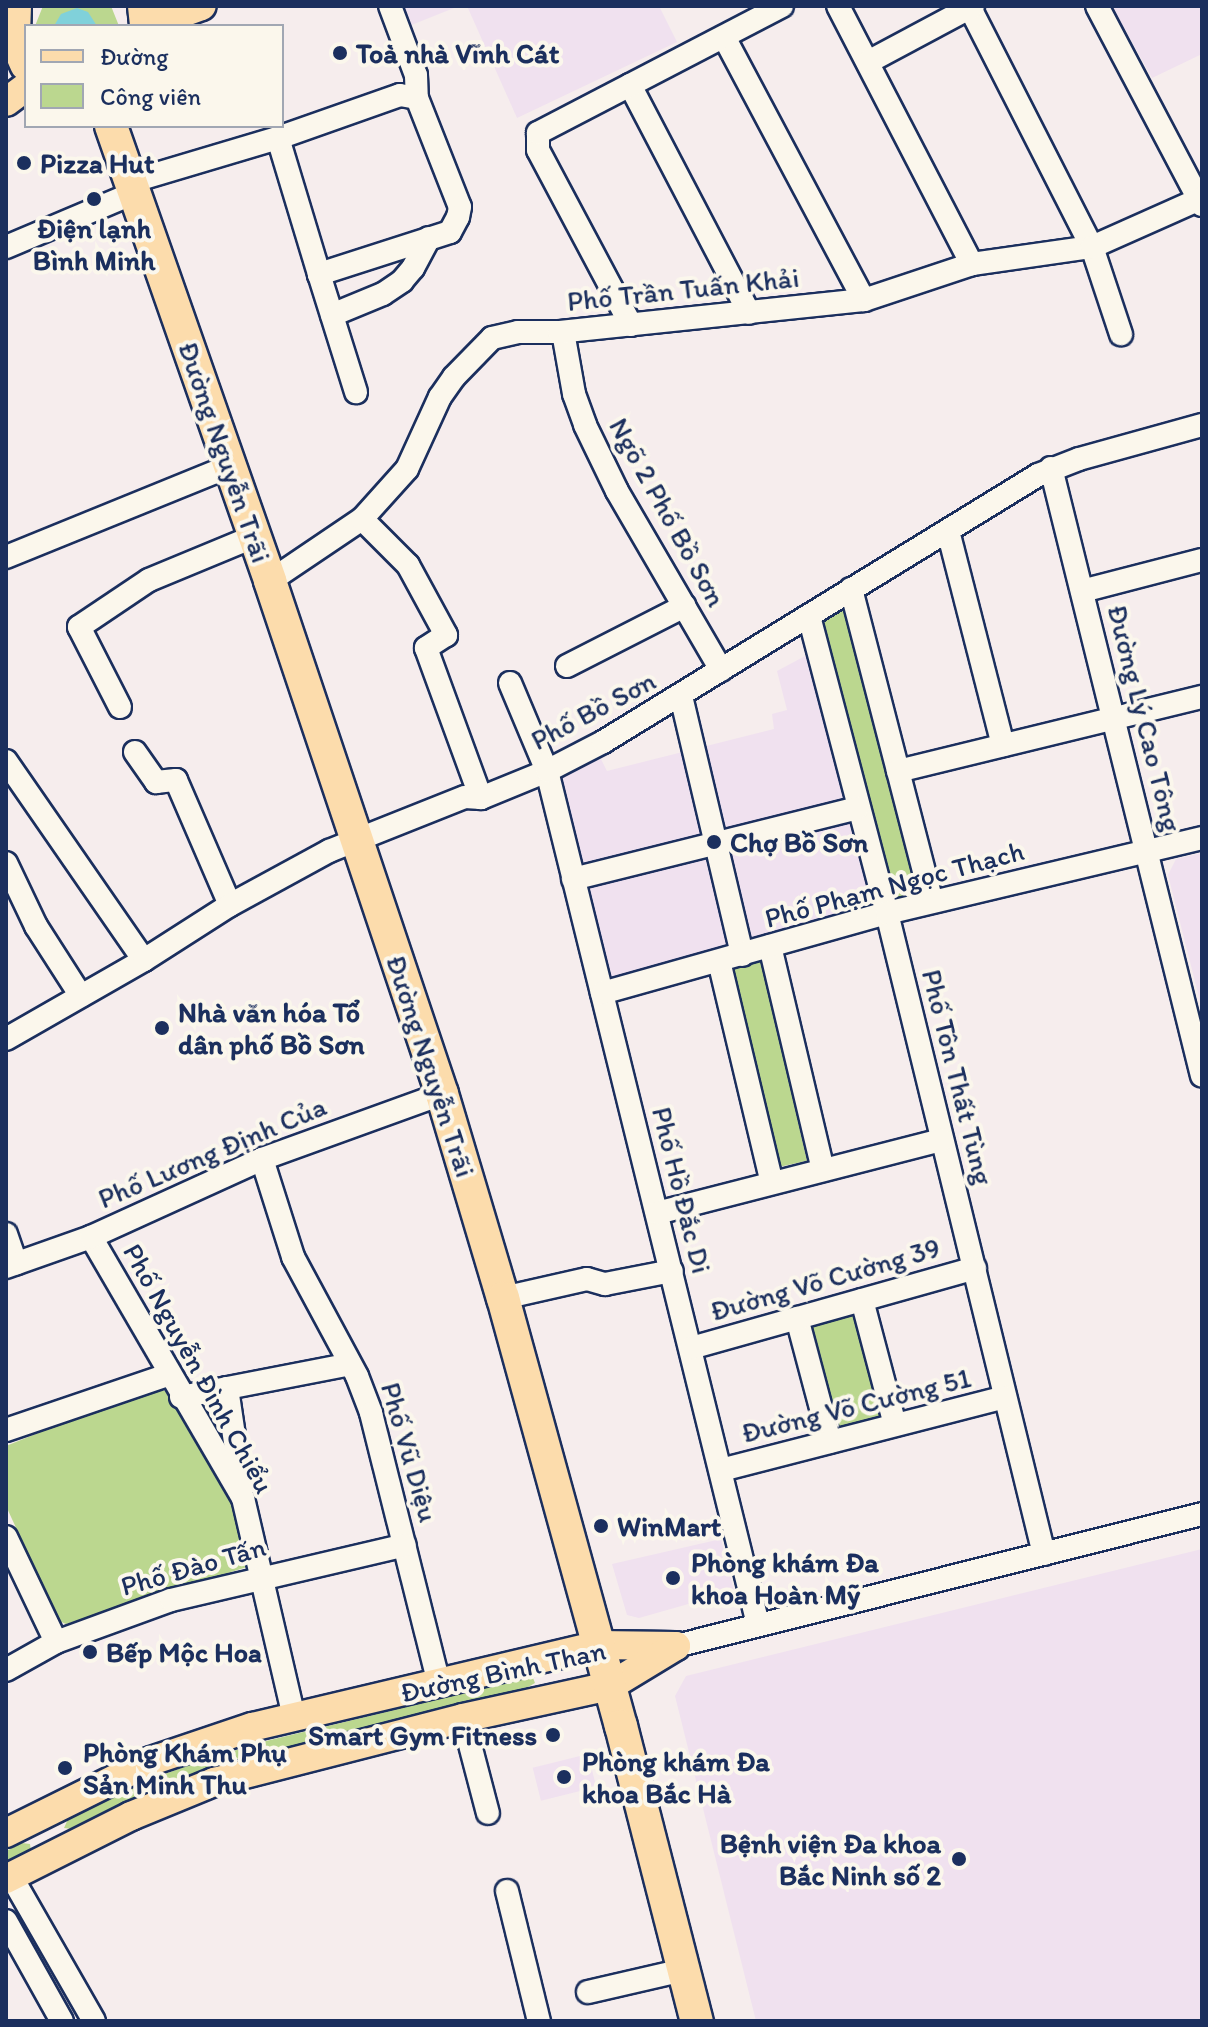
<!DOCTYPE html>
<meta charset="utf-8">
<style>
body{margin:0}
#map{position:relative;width:1208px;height:2027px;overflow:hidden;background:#f6eded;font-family:Itim,sans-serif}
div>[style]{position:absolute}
.built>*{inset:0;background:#f0e1ef;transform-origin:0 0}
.green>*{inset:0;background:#bbd78f;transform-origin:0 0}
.water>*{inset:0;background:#80d1da}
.roads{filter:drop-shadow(2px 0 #1b2f5e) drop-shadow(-2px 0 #1b2f5e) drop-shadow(0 2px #1b2f5e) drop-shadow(0 -2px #1b2f5e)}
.minor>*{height:22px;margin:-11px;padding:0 11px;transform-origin:11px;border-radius:11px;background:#fbf7ec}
.major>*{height:28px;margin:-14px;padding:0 14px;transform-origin:14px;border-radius:14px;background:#fcdcac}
.highway>*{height:32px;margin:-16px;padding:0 16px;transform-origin:16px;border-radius:16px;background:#fcdcac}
.dots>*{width:22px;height:22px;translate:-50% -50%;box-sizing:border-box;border:4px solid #fbf7ec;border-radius:50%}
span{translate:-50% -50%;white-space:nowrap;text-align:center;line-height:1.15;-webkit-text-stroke:8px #fbf7ec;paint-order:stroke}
.poi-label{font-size:28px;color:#1b2f5e;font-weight:700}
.left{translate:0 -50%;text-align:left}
.right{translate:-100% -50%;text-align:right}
.street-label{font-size:28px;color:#1b2f5e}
.frame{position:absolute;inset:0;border:8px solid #1b2f5e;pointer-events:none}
.legend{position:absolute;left:24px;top:24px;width:260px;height:104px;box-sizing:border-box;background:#fbf7ec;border:2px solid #a1a7b3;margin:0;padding:10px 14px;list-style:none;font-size:24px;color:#1b2f5e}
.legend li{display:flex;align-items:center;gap:16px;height:40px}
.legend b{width:40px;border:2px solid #a1a7b3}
</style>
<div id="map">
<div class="built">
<i style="clip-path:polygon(399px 6px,459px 6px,409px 26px)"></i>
<i style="clip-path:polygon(467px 6px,659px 6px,677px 42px,517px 118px)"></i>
<i style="clip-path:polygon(1112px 6px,1202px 6px,1202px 54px,1152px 78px)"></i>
<i style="clip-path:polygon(807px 655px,874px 910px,607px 984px,555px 773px,601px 759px,607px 771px,774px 729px,772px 714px,787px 710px,777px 671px)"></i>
<i style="clip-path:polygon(1202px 853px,1202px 1009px,1168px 875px,1176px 859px)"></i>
<i style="clip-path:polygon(721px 1539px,734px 1591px,639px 1618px,627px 1615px,612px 1564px)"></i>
<i style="clip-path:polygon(1202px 1549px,1202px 2021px,756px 2021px,675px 1696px,686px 1676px)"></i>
<i style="left:588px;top:1754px;width:34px;height:57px;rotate:76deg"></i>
</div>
<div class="green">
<i style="clip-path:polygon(43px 6px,111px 6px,119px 26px,35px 26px)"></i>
<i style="left:846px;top:604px;width:301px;height:26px;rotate:76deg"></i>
<i style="left:760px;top:957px;width:209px;height:31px;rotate:77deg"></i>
<i style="left:862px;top:1305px;width:122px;height:61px;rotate:75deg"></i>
<i style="clip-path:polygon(152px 1387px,168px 1392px,237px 1496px,251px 1554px,247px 1567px,66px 1624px,59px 1621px,6px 1506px,6px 1446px)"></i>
<i style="clip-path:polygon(529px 1677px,533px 1678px,535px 1683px,528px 1687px,219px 1765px,164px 1784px,72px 1829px,64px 1828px,69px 1817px,159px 1776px,198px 1762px,262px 1742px)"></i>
<i style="clip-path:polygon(22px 1843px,30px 1844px,31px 1851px,6px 1864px,6px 1851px)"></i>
</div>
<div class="water">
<i style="clip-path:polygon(77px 8px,88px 12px,97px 26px,54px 26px,61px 14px)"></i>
</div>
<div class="roads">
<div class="minor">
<i style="left:390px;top:6px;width:74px;rotate:69.4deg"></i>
<i style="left:416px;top:75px;width:23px;rotate:88deg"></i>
<i style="left:838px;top:6px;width:291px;rotate:62.6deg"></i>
<i style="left:1097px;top:6px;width:225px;rotate:62.2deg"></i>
<i style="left:970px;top:8px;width:268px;rotate:63deg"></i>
<i style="left:1092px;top:247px;width:92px;rotate:71.6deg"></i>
<i style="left:724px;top:37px;width:298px;rotate:62deg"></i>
<i style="left:868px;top:62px;width:119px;rotate:-28.1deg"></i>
<i style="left:630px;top:85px;width:257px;rotate:62.4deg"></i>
<i style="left:278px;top:138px;width:142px;rotate:73.2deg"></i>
<i style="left:130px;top:182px;width:154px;rotate:-16.6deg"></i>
<i style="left:278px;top:138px;width:129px;rotate:-19.4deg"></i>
<i style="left:400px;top:95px;width:17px;rotate:10deg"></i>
<i style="left:417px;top:98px;width:117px;rotate:68.5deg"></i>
<i style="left:460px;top:207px;width:10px;rotate:101deg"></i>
<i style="left:458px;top:217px;width:17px;rotate:118deg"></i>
<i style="left:450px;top:232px;width:138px;rotate:162.2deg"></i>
<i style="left:319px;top:274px;width:124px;rotate:72.6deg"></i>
<i style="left:6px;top:247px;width:139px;rotate:-22.9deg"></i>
<i style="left:332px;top:315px;width:55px;rotate:-22.4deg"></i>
<i style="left:383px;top:294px;width:23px;rotate:-34deg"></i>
<i style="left:402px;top:281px;width:17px;rotate:-50deg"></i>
<i style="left:413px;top:268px;width:34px;rotate:-62deg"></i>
<i style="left:631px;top:325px;width:198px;rotate:-118deg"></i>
<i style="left:538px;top:150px;width:17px;rotate:-90deg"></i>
<i style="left:538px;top:133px;width:275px;rotate:-27.5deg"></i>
<i style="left:563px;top:332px;width:63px;rotate:79.9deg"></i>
<i style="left:574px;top:394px;width:33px;rotate:70deg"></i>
<i style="left:585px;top:425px;width:73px;rotate:64.1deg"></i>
<i style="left:617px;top:491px;width:207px;rotate:59.8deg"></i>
<i style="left:1051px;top:468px;width:626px;rotate:76.05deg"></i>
<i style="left:362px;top:519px;width:65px;rotate:45deg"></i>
<i style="left:408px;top:565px;width:80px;rotate:61.5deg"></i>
<i style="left:446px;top:635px;width:24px;rotate:147deg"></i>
<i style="left:426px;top:648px;width:160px;rotate:69.9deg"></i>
<i style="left:948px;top:531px;width:221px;rotate:75.6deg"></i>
<i style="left:6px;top:557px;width:242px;rotate:-22.1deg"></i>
<i style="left:270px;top:581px;width:111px;rotate:-34deg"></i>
<i style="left:362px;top:519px;width:67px;rotate:-48deg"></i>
<i style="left:407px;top:469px;width:79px;rotate:-65.4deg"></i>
<i style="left:440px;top:397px;width:24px;rotate:-55deg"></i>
<i style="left:454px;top:377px;width:54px;rotate:-45.7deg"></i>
<i style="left:492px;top:338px;width:27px;rotate:-13deg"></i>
<i style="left:518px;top:332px;width:41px"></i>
<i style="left:559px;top:332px;width:307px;rotate:-6deg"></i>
<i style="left:864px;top:300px;width:114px;rotate:-18.4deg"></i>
<i style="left:972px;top:264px;width:121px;rotate:-8.1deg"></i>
<i style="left:1092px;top:247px;width:118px;rotate:-24deg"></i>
<i style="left:851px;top:589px;width:323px;rotate:75.5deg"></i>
<i style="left:1082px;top:591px;width:124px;rotate:-14.5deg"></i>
<i style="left:809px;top:616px;width:307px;rotate:75.3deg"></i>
<i style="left:887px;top:913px;width:660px;rotate:76.24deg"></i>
<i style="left:567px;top:666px;width:132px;rotate:-27deg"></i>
<i style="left:510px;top:683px;width:95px;rotate:67.2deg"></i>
<i style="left:547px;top:771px;width:879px;rotate:76.11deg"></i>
<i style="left:681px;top:696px;width:266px;rotate:76.7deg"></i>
<i style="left:120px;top:707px;width:90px;rotate:-117.1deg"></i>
<i style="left:79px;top:627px;width:84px;rotate:-33.9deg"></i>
<i style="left:149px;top:580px;width:115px;rotate:-22.5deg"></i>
<i style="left:135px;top:752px;width:37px;rotate:55deg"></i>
<i style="left:156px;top:782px;width:20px;rotate:-6deg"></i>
<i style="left:176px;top:780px;width:136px;rotate:66.6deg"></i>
<i style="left:6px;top:761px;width:242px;rotate:55.3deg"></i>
<i style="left:898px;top:771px;width:313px;rotate:-13.7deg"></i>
<i style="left:6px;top:863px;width:70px;rotate:64.5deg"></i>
<i style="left:36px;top:926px;width:83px;rotate:57.3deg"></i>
<i style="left:573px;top:879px;width:293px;rotate:-14deg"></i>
<i style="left:770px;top:946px;width:230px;rotate:76.7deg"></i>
<i style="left:719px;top:961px;width:228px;rotate:76.6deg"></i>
<i style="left:602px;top:993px;width:296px;rotate:-15.7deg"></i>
<i style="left:887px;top:913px;width:324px;rotate:-13.4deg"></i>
<i style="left:6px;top:1039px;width:159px;rotate:-29.8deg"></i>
<i style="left:144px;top:960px;width:102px;rotate:-32.6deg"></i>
<i style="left:230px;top:905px;width:113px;rotate:-28.6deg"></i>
<i style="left:329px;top:851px;width:146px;rotate:-21.7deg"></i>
<i style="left:465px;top:797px;width:16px;rotate:4deg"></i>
<i style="left:481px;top:798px;width:71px;rotate:-22.2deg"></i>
<i style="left:547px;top:771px;width:63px;rotate:-27.4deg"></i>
<i style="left:603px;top:742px;width:510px;rotate:-31.54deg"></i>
<i style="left:1038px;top:475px;width:44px;rotate:-21.3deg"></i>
<i style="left:1079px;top:459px;width:128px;rotate:-15.5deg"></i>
<i style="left:262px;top:1159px;width:103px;rotate:72.4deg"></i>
<i style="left:293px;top:1257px;width:135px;rotate:61.7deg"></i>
<i style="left:357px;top:1376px;width:40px;rotate:69deg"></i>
<i style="left:371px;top:1413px;width:278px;rotate:75.9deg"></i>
<i style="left:657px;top:1213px;width:294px;rotate:-14.4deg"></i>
<i style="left:6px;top:1234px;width:31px;rotate:71deg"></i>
<i style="left:91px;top:1237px;width:302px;rotate:59.8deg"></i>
<i style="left:243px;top:1498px;width:226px;rotate:76.9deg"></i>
<i style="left:6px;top:1267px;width:90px;rotate:-19.4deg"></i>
<i style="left:91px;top:1237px;width:188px;rotate:-24.5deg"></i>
<i style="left:262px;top:1159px;width:191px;rotate:-19.9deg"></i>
<i style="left:503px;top:1298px;width:86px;rotate:-12.7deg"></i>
<i style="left:587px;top:1279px;width:19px;rotate:16deg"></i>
<i style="left:605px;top:1284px;width:68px;rotate:-11deg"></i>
<i style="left:862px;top:1300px;width:129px;rotate:75.2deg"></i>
<i style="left:797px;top:1318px;width:128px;rotate:75.1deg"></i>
<i style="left:691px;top:1348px;width:295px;rotate:-15.7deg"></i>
<i style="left:227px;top:1388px;width:102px;rotate:81.6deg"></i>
<i style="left:181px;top:1397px;width:172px;rotate:-11deg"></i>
<i style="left:6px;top:1430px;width:171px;rotate:-18.8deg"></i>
<i style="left:721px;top:1470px;width:293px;rotate:-14.4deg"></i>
<i style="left:6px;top:1537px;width:116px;rotate:64.5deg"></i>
<i style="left:676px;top:1646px;width:542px;rotate:-14.09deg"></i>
<i style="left:6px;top:1670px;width:57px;rotate:-29.2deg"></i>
<i style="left:56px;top:1642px;width:122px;rotate:-20.1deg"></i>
<i style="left:171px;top:1600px;width:240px;rotate:-13.2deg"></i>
<i style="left:463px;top:1718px;width:98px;rotate:75.3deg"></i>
<i style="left:11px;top:1876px;width:167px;rotate:60.2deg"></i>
<i style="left:507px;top:1891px;width:134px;rotate:76.2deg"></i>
<i style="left:6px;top:1921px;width:115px;rotate:60.8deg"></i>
<i style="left:588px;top:1992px;width:98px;rotate:-13deg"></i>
</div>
<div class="major">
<i style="left:146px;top:26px;width:59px;rotate:-19.7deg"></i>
<i style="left:6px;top:102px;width:25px;rotate:-37deg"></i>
<i style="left:6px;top:1833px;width:162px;rotate:-26.4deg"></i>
<i style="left:151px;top:1761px;width:107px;rotate:-18.6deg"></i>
<i style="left:252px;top:1727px;width:356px;rotate:-13.3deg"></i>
<i style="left:598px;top:1645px;width:78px;rotate:0.7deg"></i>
<i style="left:6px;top:1879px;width:140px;rotate:-26.7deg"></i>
<i style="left:131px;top:1816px;width:90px;rotate:-22.3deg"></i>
<i style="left:214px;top:1782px;width:257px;rotate:-14.4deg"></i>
<i style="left:463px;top:1718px;width:150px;rotate:-12.3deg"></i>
<i style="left:610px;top:1686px;width:77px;rotate:-31.2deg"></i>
</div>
<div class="highway">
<i style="left:15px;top:6px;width:31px;rotate:92deg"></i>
<i style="left:14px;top:37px;width:30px;rotate:66deg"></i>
<i style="left:144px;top:6px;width:20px;rotate:84deg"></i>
<i style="left:111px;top:126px;width:482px;rotate:70.7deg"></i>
<i style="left:270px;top:581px;width:541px;rotate:71.46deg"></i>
<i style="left:442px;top:1094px;width:213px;rotate:73.4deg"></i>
<i style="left:503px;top:1298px;width:444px;rotate:74.6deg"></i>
<i style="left:621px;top:1726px;width:305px;rotate:75.6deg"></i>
</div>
</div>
<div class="dots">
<i style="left:340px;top:53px;background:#1b2f5e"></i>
<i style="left:24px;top:163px;background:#1b2f5e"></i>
<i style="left:94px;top:199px;background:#1b2f5e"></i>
<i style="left:714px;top:842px;background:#1b2f5e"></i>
<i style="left:162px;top:1028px;background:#1b2f5e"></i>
<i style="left:601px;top:1526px;background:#1b2f5e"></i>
<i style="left:673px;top:1578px;background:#1b2f5e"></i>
<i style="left:90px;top:1652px;background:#1b2f5e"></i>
<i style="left:553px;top:1735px;background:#1b2f5e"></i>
<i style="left:65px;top:1768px;background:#1b2f5e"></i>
<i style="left:564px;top:1777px;background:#1b2f5e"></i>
<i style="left:959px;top:1859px;background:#1b2f5e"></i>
</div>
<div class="poi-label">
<span class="left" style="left:356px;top:53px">Toà nhà Vĩnh Cát</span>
<span class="left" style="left:40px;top:163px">Pizza Hut</span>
<span style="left:94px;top:244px">Điện lạnh<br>Bình Minh</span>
<span class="left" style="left:730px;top:842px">Chợ Bồ Sơn</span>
<span class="left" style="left:178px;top:1028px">Nhà văn hóa Tổ<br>dân phố Bồ Sơn</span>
<span class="left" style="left:617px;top:1526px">WinMart</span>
<span class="left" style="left:691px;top:1578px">Phòng khám Đa<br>khoa Hoàn Mỹ</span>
<span class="left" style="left:106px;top:1652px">Bếp Mộc Hoa</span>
<span class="right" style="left:537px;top:1735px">Smart Gym Fitness</span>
<span class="left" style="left:83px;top:1768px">Phòng Khám Phụ<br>Sản Minh Thu</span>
<span class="left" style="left:582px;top:1777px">Phòng khám Đa<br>khoa Bắc Hà</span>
<span class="right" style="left:941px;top:1859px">Bệnh viện Đa khoa<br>Bắc Ninh số 2</span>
</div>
<div class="street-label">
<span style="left:683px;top:289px;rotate:-6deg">Phố Trần Tuấn Khải</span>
<span style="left:225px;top:452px;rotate:71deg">Đường Nguyễn Trãi</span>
<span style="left:668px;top:512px;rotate:61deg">Ngõ 2 Phố Bồ Sơn</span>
<span style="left:593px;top:710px;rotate:-28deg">Phố Bồ Sơn</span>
<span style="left:1145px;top:718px;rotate:76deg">Đường Lý Cao Tông</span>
<span style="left:894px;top:884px;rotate:-15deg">Phố Phạm Ngọc Thạch</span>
<span style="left:431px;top:1066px;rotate:72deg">Đường Nguyễn Trãi</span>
<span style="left:958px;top:1077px;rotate:76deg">Phố Tôn Thất Tùng</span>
<span style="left:212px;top:1152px;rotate:-23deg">Phố Lương Định Của</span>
<span style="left:682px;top:1190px;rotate:76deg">Phố Hồ Đắc Di</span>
<span style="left:825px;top:1279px;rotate:-16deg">Đường Võ Cường 39</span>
<span style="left:199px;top:1368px;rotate:61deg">Phố Nguyễn Đình Chiểu</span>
<span style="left:856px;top:1405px;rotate:-14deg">Đường Võ Cường 51</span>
<span style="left:410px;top:1452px;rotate:74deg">Phố Vũ Diệu</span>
<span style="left:193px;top:1566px;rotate:-16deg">Phố Đào Tấn</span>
<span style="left:503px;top:1671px;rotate:-12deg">Đường Bình Than</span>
</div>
<div class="frame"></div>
<ul class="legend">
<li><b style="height:10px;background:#fcdcac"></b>Đường</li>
<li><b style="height:22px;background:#bbd78f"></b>Công viên</li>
</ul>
</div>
